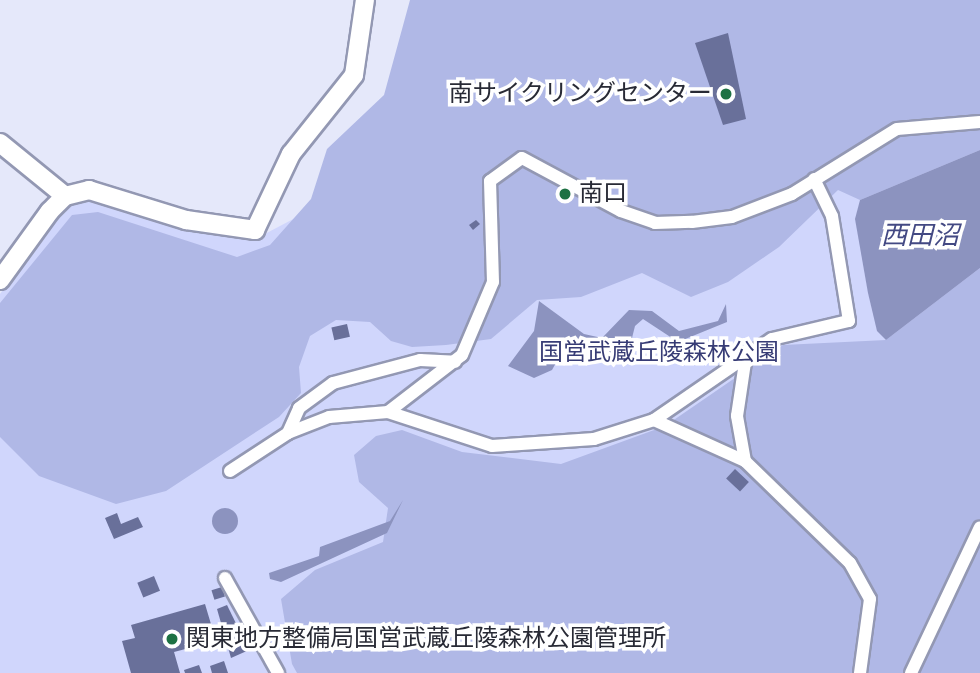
<!DOCTYPE html>
<meta charset="utf-8">
<style>
body{margin:0}
#map{position:relative;width:980px;height:673px;overflow:hidden;background:#e5e8fa;font-family:"Sofia Sans Condensed","Noto Sans JP",sans-serif}
div>[style]{position:absolute}
.green>*{inset:0;background:#d0d6fc}
.forest>*{inset:0;background:#b0b8e6}
.water>*{inset:0;background:#8c93bf}
.round{border-radius:50%}
.building>*{inset:0;background:#69709a;transform-origin:0 0}
.roads{filter:drop-shadow(2px 0 #9398b3) drop-shadow(-2px 0 #9398b3) drop-shadow(0 2px #9398b3) drop-shadow(0 -2px #9398b3)}
.pedestrian>*{height:12px;margin:-6px;padding:0 6px;transform-origin:6px;border-radius:6px;background:#fff}
.minor>*{height:18px;margin:-9px;padding:0 9px;transform-origin:9px;border-radius:9px;background:#fff}
.dots>*{width:19px;height:19px;translate:-50% -50%;box-sizing:border-box;border:4px solid #fff;border-radius:50%}
span{translate:-50% -50%;white-space:nowrap;text-align:center;line-height:1.15;-webkit-text-stroke:7px #fff;paint-order:stroke}
.poi-label{font-size:24px;color:#282a35}
.right{translate:-100% -50%;text-align:right}
.left{translate:0 -50%;text-align:left}
.park-label{font-size:24px;color:#373c75}
.water-label{font-size:26px;color:#434983;font-style:italic}
</style>
<div id="map">
<div class="green">
<i style="clip-path:polygon(980px 0,980px 673px,0 673px,0 294px,67px 203px,91px 196px,261px 236px,394px 166px)"></i>
</div>
<div class="forest">
<i style="clip-path:polygon(410px 0,980px 0,980px 150px,860px 200px,838px 190px,779px 247px,728px 282px,691px 297px,642px 273px,581px 297px,537px 300px,491px 339px,446px 345px,412px 347px,391px 341px,370px 322px,336px 320px,310px 336px,299px 367px,301px 393px,279px 417px,166px 491px,116px 504px,39px 476px,0 437px,0 303px,72px 215px,98px 212px,237px 257px,270px 245px,311px 199px,327px 149px,384px 95px)"></i>
<i style="clip-path:polygon(980px 268px,980px 673px,297px 673px,292px 664px,281px 599px,315px 570px,383px 542px,388px 508px,359px 482px,354px 455px,376px 436px,402px 430px,462px 452px,561px 464px,665px 426px,783px 345px,886px 340px)"></i>
</div>
<div class="water">
<i style="clip-path:polygon(980px 150px,980px 268px,886px 340px,877px 331px,868px 293px,855px 219px,860px 200px)"></i>
<i style="clip-path:polygon(539px 301px,584px 334px,602px 338px,629px 310px,652px 311px,679px 331px,718px 321px,726px 304px,727px 322px,678px 342px,643px 319px,635px 326px,628px 354px,609px 359px,581px 347px,562px 352px,552px 370px,534px 378px,508px 366px,534px 331px)"></i>
<i style="clip-path:polygon(403px 500px,387px 533px,281px 582px,270px 579px,269px 573px,319px 556px,320px 547px,390px 521px)"></i>
<i class="round" style="left:212px;top:508px;width:26px;height:26px"></i>
</div>
<div class="building">
<i style="clip-path:polygon(728px 33px,746px 119px,723px 125px,695px 43px)"></i>
<i style="clip-path:polygon(476px 220px,480px 224px,473px 230px,469px 225px)"></i>
<i style="left:347px;top:324px;width:13px;height:16px;rotate:77deg"></i>
<i style="left:735px;top:469px;width:19px;height:13px;rotate:43deg"></i>
<i style="clip-path:polygon(117px 513px,121px 524px,138px 517px,143px 527px,114px 539px,105px 518px)"></i>
<i style="left:154px;top:576px;width:16px;height:18px;rotate:68deg"></i>
<i style="left:222px;top:587px;width:10px;height:11px;rotate:73deg"></i>
<i style="clip-path:polygon(205px 604px,216px 641px,174px 652px,180px 673px,131px 673px,122px 641px,135px 638px,131px 625px)"></i>
<i style="clip-path:polygon(227px 605px,249px 650px,231px 658px,217px 609px)"></i>
<i style="clip-path:polygon(224px 661px,228px 673px,212px 673px,210px 666px)"></i>
<i style="clip-path:polygon(199px 665px,202px 673px,185px 673px,184px 670px)"></i>
</div>
<div class="roads">
<div class="pedestrian">
<i style="left:388px;top:412px;width:109px;rotate:18.1deg"></i>
<i style="left:492px;top:446px;width:102px;rotate:-3.9deg"></i>
<i style="left:594px;top:439px;width:63px;rotate:-17.6deg"></i>
<i style="left:654px;top:420px;width:143px;rotate:-34.5deg"></i>
<i style="left:772px;top:339px;width:79px;rotate:-13.2deg"></i>
<i style="left:849px;top:321px;width:106px;rotate:-99.2deg"></i>
<i style="left:832px;top:216px;width:41px;rotate:-115.9deg"></i>
<i style="left:654px;top:420px;width:100px;rotate:24.3deg"></i>
<i style="left:745px;top:461px;width:146px;rotate:44.2deg"></i>
<i style="left:850px;top:563px;width:41px;rotate:60.9deg"></i>
<i style="left:870px;top:599px;width:75px;rotate:97.7deg"></i>
<i style="left:288px;top:433px;width:27px;rotate:-66deg"></i>
<i style="left:299px;top:408px;width:42px;rotate:-36.3deg"></i>
<i style="left:333px;top:383px;width:90px;rotate:-14.8deg"></i>
<i style="left:420px;top:360px;width:35px;rotate:3deg"></i>
<i style="left:745px;top:461px;width:46px;rotate:-100.1deg"></i>
<i style="left:737px;top:416px;width:61px;rotate:-81.5deg"></i>
<i style="left:230px;top:471px;width:69px;rotate:-33.2deg"></i>
<i style="left:288px;top:433px;width:44px;rotate:-21.3deg"></i>
<i style="left:329px;top:417px;width:59px;rotate:-4.8deg"></i>
<i style="left:388px;top:412px;width:93px;rotate:-37.6deg"></i>
<i style="left:462px;top:355px;width:79px;rotate:-67deg"></i>
<i style="left:493px;top:282px;width:101px;rotate:-91.7deg"></i>
<i style="left:490px;top:181px;width:39px;rotate:-36deg"></i>
<i style="left:522px;top:158px;width:112px;rotate:28.2deg"></i>
<i style="left:621px;top:211px;width:36px;rotate:19deg"></i>
<i style="left:655px;top:223px;width:37px;rotate:-2deg"></i>
<i style="left:692px;top:222px;width:40px;rotate:-7.1deg"></i>
<i style="left:732px;top:217px;width:64px;rotate:-21deg"></i>
<i style="left:792px;top:194px;width:123px;rotate:-31.8deg"></i>
<i style="left:897px;top:129px;width:83px;rotate:-4.8deg"></i>
<i style="left:225px;top:578px;width:109px;rotate:60.8deg"></i>
<i style="left:911px;top:673px;width:161px;rotate:-64.7deg"></i>
</div>
<div class="minor">
<i style="left:0;top:143px;width:84px;rotate:39.2deg"></i>
<i style="left:0;top:280px;width:85px;rotate:-54.1deg"></i>
<i style="left:50px;top:211px;width:21px;rotate:-45deg"></i>
<i style="left:65px;top:196px;width:25px;rotate:-14deg"></i>
<i style="left:89px;top:190px;width:102px;rotate:17.2deg"></i>
<i style="left:186px;top:220px;width:70px;rotate:8.2deg"></i>
<i style="left:255px;top:230px;width:84px;rotate:-64.7deg"></i>
<i style="left:291px;top:154px;width:101px;rotate:-51.4deg"></i>
<i style="left:354px;top:75px;width:76px;rotate:-81.7deg"></i>
</div>
</div>
<div class="dots">
<i style="left:726px;top:94px;background:#1d7143"></i>
<i style="left:565px;top:194px;background:#1d7143"></i>
<i style="left:172px;top:639px;background:#1d7143"></i>
</div>
<div class="poi-label">
<span class="right" style="left:712px;top:94px">南サイクリングセンター</span>
<span class="left" style="left:579px;top:194px">南口</span>
<span class="left" style="left:186px;top:639px">関東地方整備局国営武蔵丘陵森林公園管理所</span>
</div>
<div class="park-label">
<span style="left:659px;top:353px">国営武蔵丘陵森林公園</span>
</div>
<div class="water-label">
<span style="left:920px;top:237px">西田沼</span>
</div>
</div>
